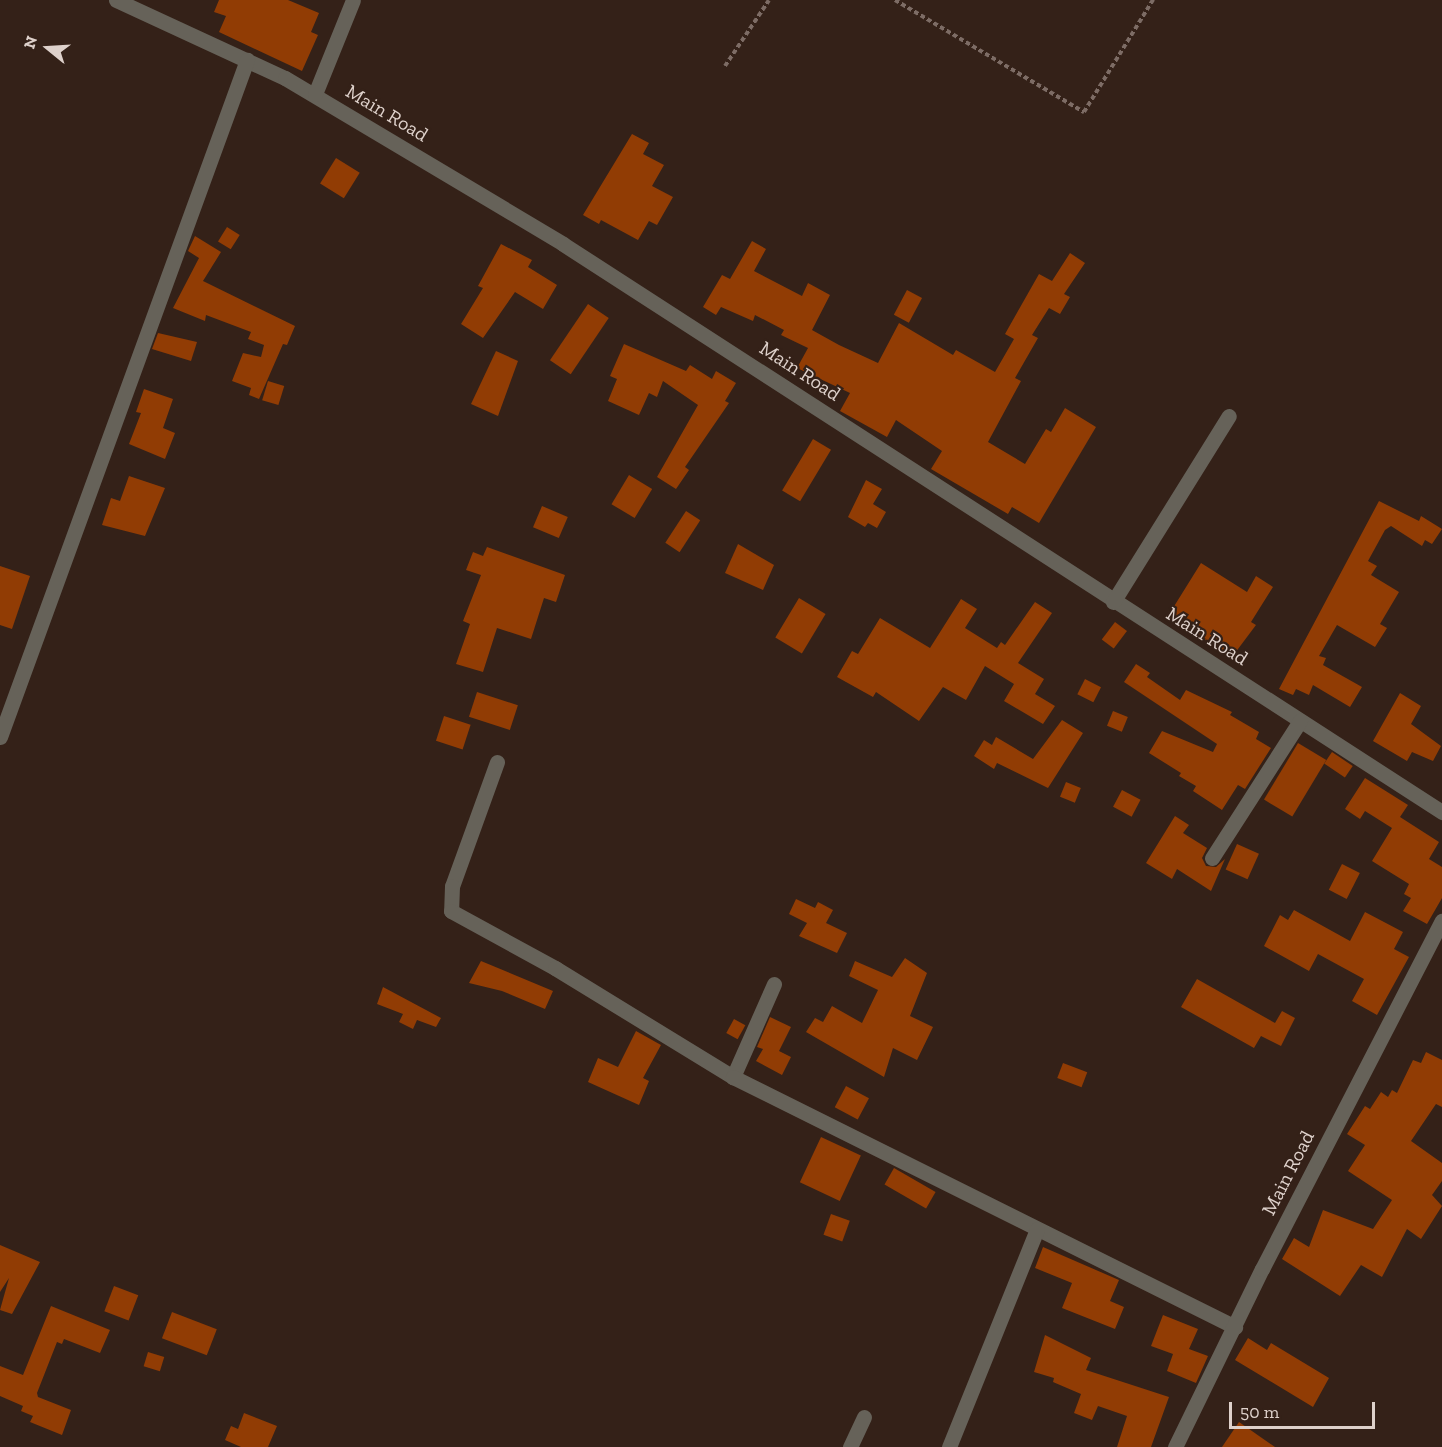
<!DOCTYPE html>
<style>
body{margin:0}
#map{position:relative;width:1442px;height:1447px;overflow:hidden;background:#342118;font-family:"Zilla Slab",serif}
div>[style]{position:absolute}
.building>*{inset:0;background:#913c04;transform-origin:0 0}
.path>*{height:4px;margin-top:-2px;transform-origin:0;background:repeating-linear-gradient(90deg,#7d6c65 0 4.5px,transparent 0 7.5px)}
.minor>*{height:15px;margin:-7.5px;padding:0 7.5px;transform-origin:7.5px;border-radius:7.5px;background:#666259}
span{translate:-50% -50%;white-space:nowrap;text-align:center;line-height:1.15;-webkit-text-stroke:4.5px #342118;paint-order:stroke}
.street-label{font-size:20px;color:#ded1cb}
.north{position:absolute;left:18px;top:18px;width:60px;height:60px;-webkit-text-stroke:4px #342118;paint-order:stroke;rotate:288deg;font-size:16px;font-weight:700;line-height:24px;text-align:center;color:#ded1cb}
.north::after{content:'';display:block;margin:auto;width:21px;height:27px;background:#ded1cb;clip-path:polygon(50% 0,100% 100%,50% 72%,0 100%)}
.scale{position:absolute;left:1229px;top:1402px;width:146px;height:27px;box-sizing:border-box;border:3px solid #ded1cb;border-top:0;padding-left:8px;font-size:18px;line-height:21px;white-space:nowrap;color:#ded1cb;-webkit-text-stroke:4px #342118;paint-order:stroke}
</style>
<div id="map">
<div class="building">
<i style="clip-path:polygon(219px 0,288px 0,319px 13px,311px 32px,318px 35px,302px 71px,219px 32px,226px 16px,214px 12px)"></i>
<i style="clip-path:polygon(632px 134px,649px 143px,643px 154px,664px 165px,652px 186px,673px 197px,657px 225px,649px 221px,638px 240px,601px 220px,599px 224px,583px 215px)"></i>
<i style="left:336px;top:158px;width:28px;height:30px;rotate:32deg"></i>
<i style="left:227px;top:227px;width:15px;height:17px;rotate:32deg"></i>
<i style="clip-path:polygon(195px 236px,221px 252px,203px 281px,295px 326px,287px 345px,283px 344px,259px 399px,249px 395px,251px 388px,232px 381px,243px 353px,261px 357px,264px 345px,248px 339px,251px 332px,206px 315px,205px 321px,173px 308px,199px 258px,188px 251px)"></i>
<i style="clip-path:polygon(752px 241px,766px 249px,754px 271px,802px 296px,808px 283px,830px 295px,812px 330px,839px 345px,878px 363px,899px 323px,953px 355px,956px 350px,995px 372px,1014px 339px,1005px 334px,1039px 274px,1052px 281px,1070px 253px,1085px 263px,1064px 294px,1070px 297px,1060px 314px,1049px 308px,1032px 335px,1038px 338px,1015px 378px,1021px 381px,988px 442px,1025px 464px,1046px 429px,1051px 432px,1065px 408px,1096px 427px,1039px 523px,1012px 507px,1008px 514px,931px 469px,942px 451px,896px 420px,887px 437px,840px 411px,850px 393px,797px 368px,808px 348px,781px 335px,784px 330px,755px 315px,753px 321px,721px 307px,716px 315px,703px 307px,722px 275px,730px 279px)"></i>
<i style="clip-path:polygon(501px 244px,532px 260px,528px 267px,557px 285px,543px 309px,515px 292px,483px 338px,461px 324px,483px 288px,478px 286px)"></i>
<i style="left:907px;top:290px;width:17px;height:28px;rotate:28deg"></i>
<i style="left:588px;top:304px;width:25px;height:68px;rotate:34deg"></i>
<i style="clip-path:polygon(158px 333px,197px 342px,191px 361px,152px 349px)"></i>
<i style="clip-path:polygon(624px 344px,686px 371px,690px 365px,712px 379px,716px 371px,736px 383px,725px 401px,729px 403px,685px 467px,689px 470px,676px 489px,657px 477px,698px 405px,663px 381px,657px 397px,649px 393px,639px 415px,608px 401px,617px 379px,610px 376px)"></i>
<i style="clip-path:polygon(496px 351px,518px 361px,498px 416px,471px 404px)"></i>
<i style="left:268px;top:381px;width:17px;height:20px;rotate:17deg"></i>
<i style="clip-path:polygon(144px 389px,173px 399px,163px 428px,175px 433px,165px 459px,129px 444px,141px 413px,136px 412px)"></i>
<i style="left:813px;top:439px;width:21px;height:60px;rotate:31deg"></i>
<i style="left:629px;top:475px;width:27px;height:34px;rotate:31deg"></i>
<i style="clip-path:polygon(129px 476px,165px 488px,145px 536px,102px 525px,111px 498px,120px 501px)"></i>
<i style="clip-path:polygon(866px 480px,882px 489px,873px 504px,886px 512px,877px 528px,868px 523px,865px 527px,848px 517px)"></i>
<i style="clip-path:polygon(1379px 501px,1419px 521px,1421px 516px,1442px 529px,1432px 544px,1425px 540px,1422px 546px,1391px 526px,1385px 530px,1368px 561px,1377px 566px,1371px 575px,1399px 592px,1380px 624px,1387px 628px,1375px 647px,1337px 625px,1319px 656px,1326px 658px,1323px 665px,1362px 687px,1350px 707px,1313px 685px,1309px 695px,1296px 689px,1293px 695px,1279px 689px)"></i>
<i style="left:542px;top:506px;width:28px;height:23px;rotate:23deg"></i>
<i style="left:686px;top:511px;width:17px;height:38px;rotate:33deg"></i>
<i style="clip-path:polygon(738px 544px,774px 565px,763px 590px,725px 573px)"></i>
<i style="clip-path:polygon(487px 547px,565px 575px,556px 602px,544px 598px,531px 639px,497px 628px,483px 672px,456px 664px,470px 624px,463px 621px,481px 575px,466px 570px,473px 552px,483px 556px)"></i>
<i style="clip-path:polygon(1201px 563px,1247px 592px,1256px 576px,1273px 587px,1251px 622px,1256px 625px,1232px 657px,1168px 616px)"></i>
<i style="clip-path:polygon(0 566px,30px 576px,12px 629px,0 625px)"></i>
<i style="left:799px;top:598px;width:31px;height:46px;rotate:31deg"></i>
<i style="clip-path:polygon(961px 599px,977px 609px,965px 628px,997px 648px,1001px 642px,1005px 645px,1035px 602px,1052px 613px,1018px 663px,1044px 679px,1035px 694px,1055px 706px,1043px 724px,1004px 701px,1014px 684px,985px 666px,966px 700px,943px 687px,919px 721px,876px 692px,873px 697px,837px 677px,852px 651px,858px 654px,880px 618px,930px 648px)"></i>
<i style="left:1115px;top:622px;width:15px;height:22px;rotate:37deg"></i>
<i style="clip-path:polygon(1136px 664px,1150px 673px,1147px 677px,1180px 700px,1186px 690px,1232px 712px,1230px 715px,1259px 732px,1256px 739px,1271px 748px,1245px 789px,1238px 785px,1222px 810px,1193px 791px,1196px 786px,1179px 776px,1181px 773px,1149px 753px,1162px 731px,1213px 752px,1217px 744px,1124px 682px)"></i>
<i style="left:1085px;top:679px;width:18px;height:17px;rotate:27deg"></i>
<i style="left:477px;top:692px;width:43px;height:26px;rotate:18deg"></i>
<i style="clip-path:polygon(1400px 693px,1421px 706px,1411px 724px,1441px 746px,1433px 761px,1412px 752px,1407px 761px,1373px 741px)"></i>
<i style="left:1113px;top:711px;width:16px;height:16px;rotate:22deg"></i>
<i style="left:444px;top:716px;width:28px;height:26px;rotate:18deg"></i>
<i style="clip-path:polygon(1062px 720px,1083px 733px,1048px 788px,997px 763px,994px 769px,974px 756px,984px 740px,992px 745px,996px 737px,1033px 759px)"></i>
<i style="left:1298px;top:743px;width:33px;height:66px;rotate:31deg"></i>
<i style="left:1332px;top:752px;width:25px;height:14px;rotate:34deg"></i>
<i style="clip-path:polygon(1365px 778px,1408px 805px,1400px 817px,1439px 842px,1429px 859px,1442px 867px,1442px 898px,1427px 924px,1403px 911px,1411px 898px,1404px 894px,1409px 884px,1372px 861px,1392px 828px,1365px 811px,1360px 819px,1345px 809px)"></i>
<i style="left:1066px;top:782px;width:16px;height:16px;rotate:22deg"></i>
<i style="left:1122px;top:790px;width:21px;height:19px;rotate:28deg"></i>
<i style="clip-path:polygon(1175px 816px,1189px 825px,1183px 833px,1207px 848px,1202px 858px,1206px 866px,1216px 867px,1225px 859px,1211px 891px,1177px 869px,1172px 879px,1146px 863px)"></i>
<i style="left:1237px;top:844px;width:24px;height:28px;rotate:24deg"></i>
<i style="left:1342px;top:864px;width:20px;height:29px;rotate:27deg"></i>
<i style="clip-path:polygon(796px 899px,815px 908px,818px 902px,833px 910px,826px 923px,847px 933px,837px 953px,799px 936px,807px 923px,789px 914px)"></i>
<i style="clip-path:polygon(1294px 910px,1350px 941px,1365px 912px,1403px 932px,1394px 949px,1409px 957px,1377px 1015px,1352px 1001px,1364px 979px,1318px 954px,1309px 971px,1264px 946px,1280px 915px,1288px 920px)"></i>
<i style="clip-path:polygon(905px 958px,927px 973px,910px 1016px,933px 1027px,917px 1060px,893px 1048px,884px 1077px,806px 1032px,815px 1018px,823px 1022px,832px 1006px,862px 1023px,878px 990px,849px 976px,855px 961px,892px 977px)"></i>
<i style="clip-path:polygon(481px 961px,553px 991px,545px 1009px,502px 991px,469px 983px)"></i>
<i style="clip-path:polygon(1197px 979px,1275px 1023px,1282px 1011px,1295px 1018px,1281px 1046px,1261px 1036px,1254px 1048px,1181px 1007px)"></i>
<i style="clip-path:polygon(383px 987px,441px 1018px,436px 1027px,417px 1020px,413px 1029px,399px 1022px,403px 1014px,377px 1004px)"></i>
<i style="clip-path:polygon(770px 1017px,791px 1027px,779px 1051px,791px 1057px,782px 1075px,756px 1061px,763px 1049px,757px 1047px)"></i>
<i style="left:734px;top:1019px;width:13px;height:16px;rotate:29deg"></i>
<i style="clip-path:polygon(636px 1031px,661px 1045px,643px 1078px,649px 1081px,639px 1105px,588px 1082px,598px 1058px,618px 1067px)"></i>
<i style="clip-path:polygon(1426px 1052px,1442px 1060px,1442px 1107px,1436px 1104px,1411px 1141px,1442px 1163px,1442px 1181px,1432px 1195px,1442px 1206px,1421px 1239px,1407px 1229px,1382px 1277px,1361px 1265px,1340px 1296px,1282px 1259px,1294px 1238px,1309px 1247px,1323px 1210px,1373px 1229px,1392px 1200px,1348px 1171px,1365px 1145px,1347px 1134px,1365px 1106px,1370px 1109px,1381px 1092px,1388px 1097px,1392px 1090px,1397px 1093px,1413px 1060px,1421px 1063px)"></i>
<i style="left:1063px;top:1063px;width:26px;height:16px;rotate:21deg"></i>
<i style="left:846px;top:1086px;width:26px;height:24px;rotate:28deg"></i>
<i style="left:821px;top:1137px;width:44px;height:50px;rotate:25deg"></i>
<i style="left:894px;top:1168px;width:48px;height:19px;rotate:30deg"></i>
<i style="left:831px;top:1214px;width:20px;height:22px;rotate:20deg"></i>
<i style="clip-path:polygon(0 1245px,40px 1262px,12px 1314px,0 1310px,9px 1278px,0 1292px)"></i>
<i style="clip-path:polygon(1043px 1247px,1119px 1280px,1110px 1301px,1124px 1307px,1115px 1329px,1062px 1308px,1072px 1283px,1035px 1268px)"></i>
<i style="left:114px;top:1286px;width:26px;height:27px;rotate:21deg"></i>
<i style="clip-path:polygon(51px 1306px,110px 1330px,100px 1353px,64px 1339px,62px 1344px,57px 1342px,37px 1393px,38px 1397px,71px 1410px,62px 1435px,30px 1422px,33px 1416px,21px 1411px,23px 1406px,0 1396px,0 1366px,23px 1375px)"></i>
<i style="left:172px;top:1312px;width:48px;height:28px;rotate:21deg"></i>
<i style="clip-path:polygon(1163px 1315px,1198px 1329px,1189px 1349px,1208px 1356px,1196px 1383px,1167px 1371px,1173px 1354px,1151px 1346px)"></i>
<i style="clip-path:polygon(1045px 1335px,1091px 1358px,1086px 1370px,1169px 1397px,1151px 1447px,1117px 1447px,1127px 1416px,1098px 1406px,1092px 1420px,1074px 1413px,1081px 1394px,1053px 1382px,1054px 1378px,1034px 1372px)"></i>
<i style="clip-path:polygon(1248px 1338px,1267px 1350px,1271px 1343px,1329px 1378px,1313px 1407px,1235px 1360px)"></i>
<i style="left:148px;top:1352px;width:17px;height:15px;rotate:17deg"></i>
<i style="clip-path:polygon(244px 1413px,277px 1426px,268px 1447px,241px 1447px,225px 1440px,231px 1426px,238px 1429px)"></i>
<i style="clip-path:polygon(1239px 1422px,1275px 1447px,1222px 1447px)"></i>
</div>
<div class="path">
<i style="left:895px;top:0;width:220px;rotate:30.7deg"></i>
<i style="left:1084px;top:112px;width:132px;rotate:-58.4deg"></i>
<i style="left:725px;top:66px;width:79px;rotate:-56.3deg"></i>
</div>
<div class="minor">
<i style="left:116px;top:0;width:186px;rotate:24.8deg"></i>
<i style="left:285px;top:78px;width:324px;rotate:30.8deg"></i>
<i style="left:563px;top:244px;width:1047px;rotate:32.87deg"></i>
<i style="left:315px;top:94px;width:101px;rotate:-68deg"></i>
<i style="left:1113px;top:602px;width:219px;rotate:-58.1deg"></i>
<i style="left:0;top:737px;width:721px;rotate:-69.96deg"></i>
<i style="left:497px;top:762px;width:132px;rotate:109.9deg"></i>
<i style="left:452px;top:886px;width:25px;rotate:92deg"></i>
<i style="left:451px;top:911px;width:119px;rotate:28.7deg"></i>
<i style="left:555px;top:968px;width:209px;rotate:31.5deg"></i>
<i style="left:1212px;top:858px;width:163px;rotate:-57.3deg"></i>
<i style="left:774px;top:984px;width:102px;rotate:113.8deg"></i>
<i style="left:733px;top:1077px;width:561px;rotate:26.47deg"></i>
<i style="left:850px;top:1447px;width:33px;rotate:-65deg"></i>
<i style="left:949px;top:1447px;width:235px;rotate:-68deg"></i>
<i style="left:1175px;top:1447px;width:198px;rotate:-64deg"></i>
<i style="left:1262px;top:1269px;width:392px;rotate:-62.7deg"></i>
</div>
<div class="street-label">
<span style="left:387px;top:113px;rotate:31deg">Main Road</span>
<span style="left:800px;top:371px;rotate:33deg">Main Road</span>
<span style="left:1207px;top:636px;rotate:32deg">Main Road</span>
<span style="left:1288px;top:1173px;rotate:-63deg">Main Road</span>
</div>
<div class="north">N</div>
<div class="scale">50 m</div>
</div>
